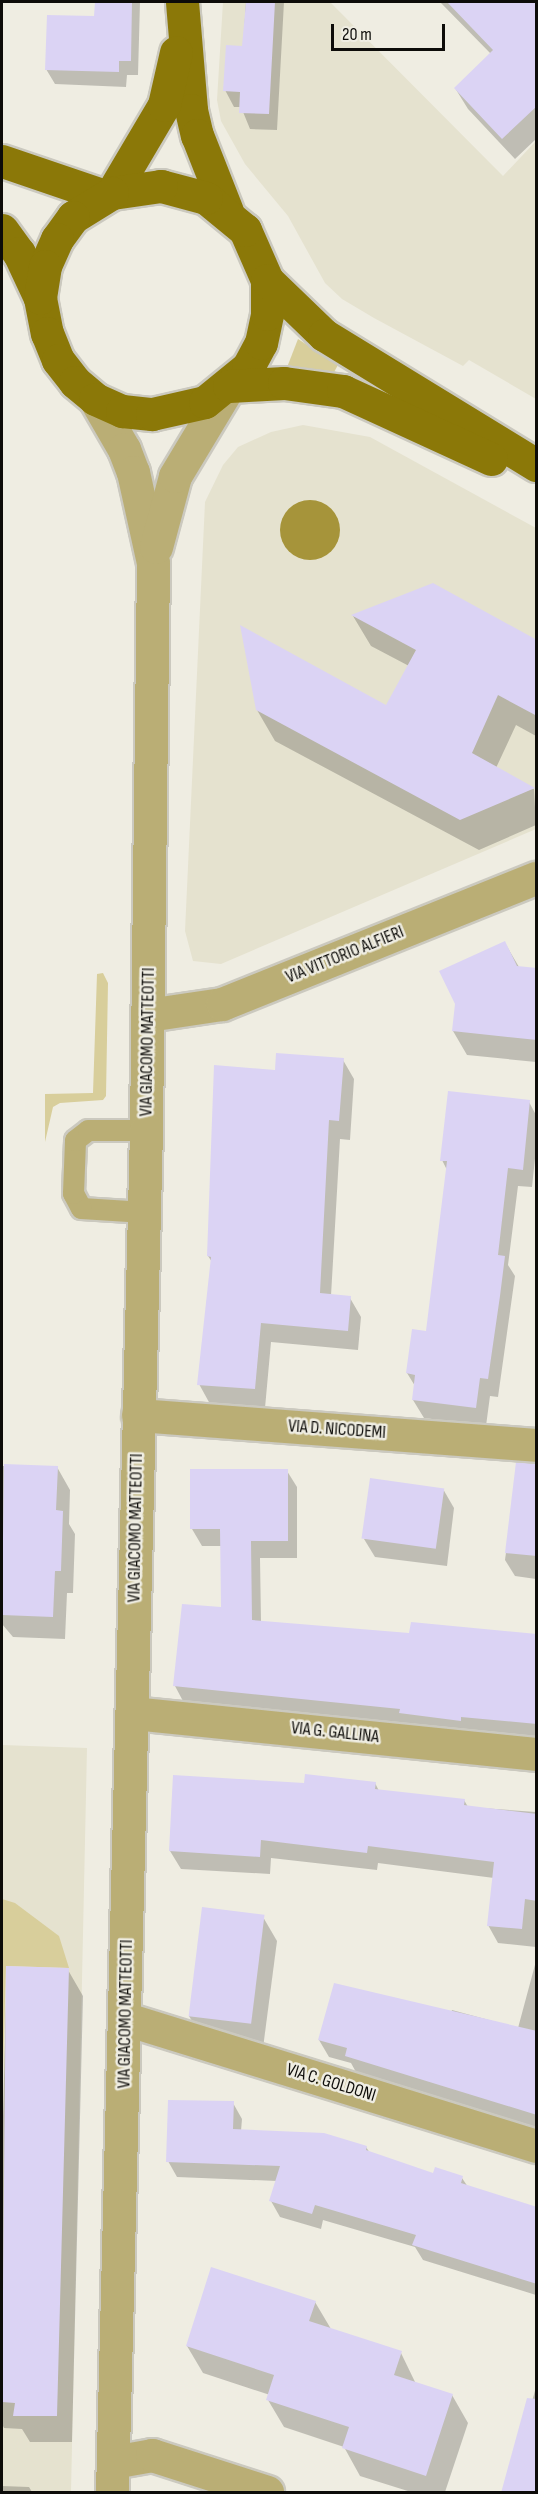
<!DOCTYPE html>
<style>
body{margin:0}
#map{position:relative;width:538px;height:2494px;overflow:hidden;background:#efede2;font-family:"Sofia Sans Condensed",sans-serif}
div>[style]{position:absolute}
.built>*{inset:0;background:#e5e2cf}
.green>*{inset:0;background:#d8ce9b}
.water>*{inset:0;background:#a6943a}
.round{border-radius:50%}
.shadow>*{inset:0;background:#0003}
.building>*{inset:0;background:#dbd3f4;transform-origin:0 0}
.roads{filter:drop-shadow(2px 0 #cbc9bf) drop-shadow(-2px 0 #cbc9bf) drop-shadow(0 2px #cbc9bf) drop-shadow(0 -2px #cbc9bf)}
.service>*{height:21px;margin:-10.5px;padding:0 10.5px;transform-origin:10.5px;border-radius:10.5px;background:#baae75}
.minor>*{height:33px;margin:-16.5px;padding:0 16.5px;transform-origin:16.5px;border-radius:16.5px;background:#baae75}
.tertiary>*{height:33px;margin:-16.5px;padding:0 16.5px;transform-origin:16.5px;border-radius:16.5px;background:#baae75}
.primary>*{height:33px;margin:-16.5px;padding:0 16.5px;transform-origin:16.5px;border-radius:16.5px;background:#8b7808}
span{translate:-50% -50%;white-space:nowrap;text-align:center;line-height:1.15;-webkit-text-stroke:5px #efede2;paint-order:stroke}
.street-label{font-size:18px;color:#0d0c09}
.frame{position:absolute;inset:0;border:3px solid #0d0c09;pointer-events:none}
.scale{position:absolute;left:331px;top:24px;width:114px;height:27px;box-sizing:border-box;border:3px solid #0d0c09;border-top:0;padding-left:8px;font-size:18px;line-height:21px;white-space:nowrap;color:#0d0c09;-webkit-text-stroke:4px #efede2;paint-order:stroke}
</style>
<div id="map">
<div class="built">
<i style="clip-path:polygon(223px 2px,330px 2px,503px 176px,536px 141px,536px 399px,469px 360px,463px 366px,374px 318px,342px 299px,325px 283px,288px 216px,245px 164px,221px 121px,217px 100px)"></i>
<i style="clip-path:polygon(303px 425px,370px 437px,536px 528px,536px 829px,221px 964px,193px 961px,185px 931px,205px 502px,223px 465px,238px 447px,271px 432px)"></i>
<i style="clip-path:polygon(2px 1745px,87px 1748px,71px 2492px,2px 2492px)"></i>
</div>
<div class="green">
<i style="clip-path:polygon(298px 339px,338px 365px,333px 374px,286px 370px)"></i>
<i style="clip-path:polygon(103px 973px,108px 983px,106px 1096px,103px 1100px,60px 1103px,53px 1107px,45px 1142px,45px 1094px,93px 1093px,97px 974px)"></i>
<i style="clip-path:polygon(2px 1899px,15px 1903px,59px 1936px,69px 1968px,6px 1966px,2px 2104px)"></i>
</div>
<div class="water">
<i class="round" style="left:280px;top:500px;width:60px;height:60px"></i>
</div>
<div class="shadow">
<i style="clip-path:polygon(96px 2px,140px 2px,138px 75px,127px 75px,126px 87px,55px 84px,46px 69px,96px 18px)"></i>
<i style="clip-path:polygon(246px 2px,284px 2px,277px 130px,250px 129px,241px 107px,234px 107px,225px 90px,243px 48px)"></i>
<i style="clip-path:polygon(440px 2px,536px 2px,536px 139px,515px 159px,468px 109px,455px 88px,491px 54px)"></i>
<i style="clip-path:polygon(353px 616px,536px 641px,536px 736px,516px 725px,496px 768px,534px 789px,536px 825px,479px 850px,275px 741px,257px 710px,386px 707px,409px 666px,371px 646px)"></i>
<i style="clip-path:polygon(505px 943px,519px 967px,536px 969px,536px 1062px,467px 1055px,453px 1031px)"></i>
<i style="clip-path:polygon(343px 1060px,354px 1079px,350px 1140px,340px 1139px,331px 1296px,350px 1298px,361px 1317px,358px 1350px,271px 1342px,265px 1408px,210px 1404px,199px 1384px,212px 1262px,208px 1256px,276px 1071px)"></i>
<i style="clip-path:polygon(529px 1102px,536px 1115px,536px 1149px,532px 1187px,518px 1186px,508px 1265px,515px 1276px,498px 1397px,490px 1396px,486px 1426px,424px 1418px,413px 1400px,415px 1386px,407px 1373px,427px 1333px,447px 1170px,442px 1160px)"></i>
<i style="clip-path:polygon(2px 1466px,57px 1467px,70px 1490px,69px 1524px,75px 1534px,73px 1593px,67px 1593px,65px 1639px,13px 1637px,2px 1624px)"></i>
<i style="clip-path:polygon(287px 1471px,297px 1487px,297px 1558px,260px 1558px,261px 1622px,411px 1635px,536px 1636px,536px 1739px,184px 1703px,175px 1686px,222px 1609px,222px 1546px,202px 1546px,192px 1529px)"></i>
<i style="clip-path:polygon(443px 1489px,454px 1508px,447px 1566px,375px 1557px,364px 1539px)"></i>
<i style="clip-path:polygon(536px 1501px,536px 1579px,515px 1576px,505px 1560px,512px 1508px)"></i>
<i style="clip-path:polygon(174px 1776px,306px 1785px,375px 1783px,379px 1791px,464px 1800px,468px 1807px,536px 1812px,536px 1947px,498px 1943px,488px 1925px,494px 1878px,378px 1863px,377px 1870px,271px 1858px,270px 1874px,181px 1869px,170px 1851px)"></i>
<i style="clip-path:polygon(263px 1917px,277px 1941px,263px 2048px,203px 2040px,189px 2016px)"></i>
<i style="clip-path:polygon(536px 1961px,536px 2127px,357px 2074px,351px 2063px,329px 2057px,319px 2040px,450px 2016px,452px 2010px,518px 2028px)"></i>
<i style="clip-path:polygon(7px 1968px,68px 1970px,83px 1996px,72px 2442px,30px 2442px,22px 2429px,4px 2428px,2px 2424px,2px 2153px)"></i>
<i style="clip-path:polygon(233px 2103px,242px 2119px,241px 2131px,366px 2147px,370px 2153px,434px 2175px,462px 2178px,468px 2187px,536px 2211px,536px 2295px,423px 2260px,415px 2247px,323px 2220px,321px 2229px,280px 2217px,271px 2201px,277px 2181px,177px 2177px,168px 2161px)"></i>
<i style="clip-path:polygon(315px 2302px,331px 2329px,401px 2353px,416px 2384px,452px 2395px,468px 2423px,445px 2492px,411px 2492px,360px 2476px,344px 2447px,284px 2427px,268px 2400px,270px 2395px,203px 2373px,187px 2346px)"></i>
<i style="clip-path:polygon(536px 2387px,536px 2492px,518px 2452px)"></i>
<i style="clip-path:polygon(2px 2486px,29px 2487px,32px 2492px,2px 2492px)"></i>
</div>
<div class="building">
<i style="clip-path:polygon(95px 2px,132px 2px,131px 61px,119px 61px,119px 72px,45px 70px,47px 15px,94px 16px)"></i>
<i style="clip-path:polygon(246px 2px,275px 2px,269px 114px,239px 113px,240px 92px,223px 91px,226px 45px,242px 46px)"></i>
<i style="clip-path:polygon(447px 2px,537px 2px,537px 106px,502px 139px,454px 88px,493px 50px)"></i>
<i style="clip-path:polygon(433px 583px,537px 640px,537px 716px,498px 695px,472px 753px,535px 788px,460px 820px,256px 710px,240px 625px,386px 705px,416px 650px,351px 615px)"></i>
<i style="clip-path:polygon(505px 941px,517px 966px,537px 968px,537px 1040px,452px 1031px,455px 1004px,439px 971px)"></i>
<i style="clip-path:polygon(276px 1053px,344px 1058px,339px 1121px,329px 1120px,320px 1293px,351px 1296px,348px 1331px,261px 1323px,255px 1389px,197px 1385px,211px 1257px,207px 1256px,214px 1065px,275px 1070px)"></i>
<i style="clip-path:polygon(448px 1091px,530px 1100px,523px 1170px,508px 1168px,498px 1255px,505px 1256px,500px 1296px,488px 1379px,480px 1378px,476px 1408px,412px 1400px,415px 1375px,406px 1373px,412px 1329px,426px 1331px,447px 1161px,440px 1161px)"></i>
<i style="clip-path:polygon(516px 1462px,537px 1463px,537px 1556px,505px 1553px)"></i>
<i style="clip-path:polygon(4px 1464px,58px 1466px,56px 1510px,63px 1511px,61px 1571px,55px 1571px,53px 1617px,2px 1615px)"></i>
<i style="clip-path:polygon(190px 1469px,288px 1469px,288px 1541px,251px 1541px,252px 1620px,409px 1633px,411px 1622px,537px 1634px,537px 1724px,461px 1717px,461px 1721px,399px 1713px,400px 1709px,173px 1686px,182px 1604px,221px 1607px,220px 1529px,190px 1529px)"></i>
<i style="left:370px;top:1478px;width:75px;height:61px;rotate:8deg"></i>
<i style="clip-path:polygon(305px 1774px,376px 1782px,375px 1789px,465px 1799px,464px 1805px,537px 1814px,537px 1901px,525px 1899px,522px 1929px,487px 1926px,494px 1862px,368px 1846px,367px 1853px,261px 1840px,260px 1857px,169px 1851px,173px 1775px,304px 1783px)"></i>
<i style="left:202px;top:1907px;width:63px;height:110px;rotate:7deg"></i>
<i style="clip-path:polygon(6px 1966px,69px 1968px,57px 2416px,13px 2416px,15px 2403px,2px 2402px)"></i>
<i style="clip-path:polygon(334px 1983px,537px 2031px,537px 2115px,345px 2056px,347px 2048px,318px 2040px)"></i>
<i style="clip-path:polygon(168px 2100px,234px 2101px,233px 2129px,324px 2133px,367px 2146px,366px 2150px,433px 2173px,435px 2167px,463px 2176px,461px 2183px,537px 2207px,537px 2284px,412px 2245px,416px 2235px,315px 2205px,312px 2214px,269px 2201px,280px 2166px,166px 2162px)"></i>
<i style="clip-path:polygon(211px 2267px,316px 2301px,309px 2321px,402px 2351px,394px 2375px,453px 2394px,426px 2476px,342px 2448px,349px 2427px,266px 2400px,274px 2375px,186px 2346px)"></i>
<i style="clip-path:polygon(527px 2398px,537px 2399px,537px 2493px,501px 2493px)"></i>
</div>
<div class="roads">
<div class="service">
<i style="left:144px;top:1212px;width:63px;rotate:-176.4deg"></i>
<i style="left:81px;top:1208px;width:17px;rotate:-118deg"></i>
<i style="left:73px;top:1193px;width:53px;rotate:-87.8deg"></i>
<i style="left:75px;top:1140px;width:16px;rotate:-38deg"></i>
<i style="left:88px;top:1130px;width:58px"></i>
</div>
<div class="minor">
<i style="left:148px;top:1015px;width:75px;rotate:-8.5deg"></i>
<i style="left:222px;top:1004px;width:338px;rotate:-21.9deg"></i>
<i style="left:138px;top:1415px;width:399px;rotate:4.3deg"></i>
<i style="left:133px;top:1713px;width:405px;rotate:5.8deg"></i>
<i style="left:126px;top:2019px;width:429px;rotate:17.2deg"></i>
<i style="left:113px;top:2462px;width:40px;rotate:-10deg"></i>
<i style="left:152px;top:2455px;width:121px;rotate:17.8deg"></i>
</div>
<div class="tertiary">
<i style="left:95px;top:399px;width:58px;rotate:59.9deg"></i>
<i style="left:124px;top:449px;width:25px;rotate:69deg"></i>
<i style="left:133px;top:472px;width:93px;rotate:77.6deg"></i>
<i style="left:153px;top:563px;width:567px;rotate:90.71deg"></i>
<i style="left:146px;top:1130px;width:1362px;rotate:91.43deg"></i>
<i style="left:156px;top:547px;width:73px;rotate:-75deg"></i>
<i style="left:175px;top:476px;width:105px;rotate:-59deg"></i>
</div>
<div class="primary">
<i style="left:182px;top:2px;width:108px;rotate:85.2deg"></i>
<i style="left:191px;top:110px;width:26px;rotate:77deg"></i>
<i style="left:197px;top:135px;width:82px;rotate:68.5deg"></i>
<i style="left:2px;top:161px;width:109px;rotate:18.8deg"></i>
<i style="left:112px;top:193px;width:102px;rotate:-59.4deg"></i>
<i style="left:164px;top:105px;width:54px;rotate:-77.2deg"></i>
<i style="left:2px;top:230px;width:29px;rotate:54deg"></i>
<i style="left:19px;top:253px;width:50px;rotate:65deg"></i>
<i style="left:40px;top:298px;width:36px;rotate:79deg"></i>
<i style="left:47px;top:333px;width:29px;rotate:68deg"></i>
<i style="left:58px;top:360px;width:28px;rotate:52deg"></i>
<i style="left:75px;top:382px;width:26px;rotate:40deg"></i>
<i style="left:95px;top:399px;width:30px;rotate:24deg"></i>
<i style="left:122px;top:411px;width:30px;rotate:6deg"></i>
<i style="left:152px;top:414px;width:54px;rotate:-12.8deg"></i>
<i style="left:205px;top:402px;width:55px;rotate:-39.1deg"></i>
<i style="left:248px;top:367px;width:27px;rotate:-62deg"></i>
<i style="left:261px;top:343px;width:30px;rotate:-78deg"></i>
<i style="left:267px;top:314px;width:34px;rotate:-90deg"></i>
<i style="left:267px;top:280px;width:55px;rotate:-113.7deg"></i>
<i style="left:245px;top:230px;width:50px;rotate:-140.6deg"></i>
<i style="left:206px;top:198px;width:47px;rotate:-165.1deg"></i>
<i style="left:161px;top:186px;width:49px;rotate:171.9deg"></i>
<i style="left:112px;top:193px;width:46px;rotate:148.4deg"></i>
<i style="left:73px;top:217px;width:27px;rotate:126deg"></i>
<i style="left:57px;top:239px;width:30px;rotate:114deg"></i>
<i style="left:45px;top:266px;width:32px;rotate:99deg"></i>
<i style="left:267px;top:280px;width:79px;rotate:44deg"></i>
<i style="left:324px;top:335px;width:249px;rotate:31.5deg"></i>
<i style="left:229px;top:386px;width:55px;rotate:-3.1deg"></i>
<i style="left:284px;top:383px;width:60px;rotate:7.7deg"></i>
<i style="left:343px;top:391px;width:163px;rotate:24.7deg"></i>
</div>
</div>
<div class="street-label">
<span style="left:345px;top:955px;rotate:-22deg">VIA VITTORIO ALFIERI</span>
<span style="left:148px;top:1042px;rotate:-89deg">VIA GIACOMO MATTEOTTI</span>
<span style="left:337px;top:1430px;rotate:4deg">VIA D. NICODEMI</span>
<span style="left:136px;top:1528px;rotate:-89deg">VIA GIACOMO MATTEOTTI</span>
<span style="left:335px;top:1733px;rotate:6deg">VIA G. GALLINA</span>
<span style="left:126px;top:2014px;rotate:-89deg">VIA GIACOMO MATTEOTTI</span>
<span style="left:331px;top:2083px;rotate:17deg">VIA C. GOLDONI</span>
</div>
<div class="frame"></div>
<div class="scale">20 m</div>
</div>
